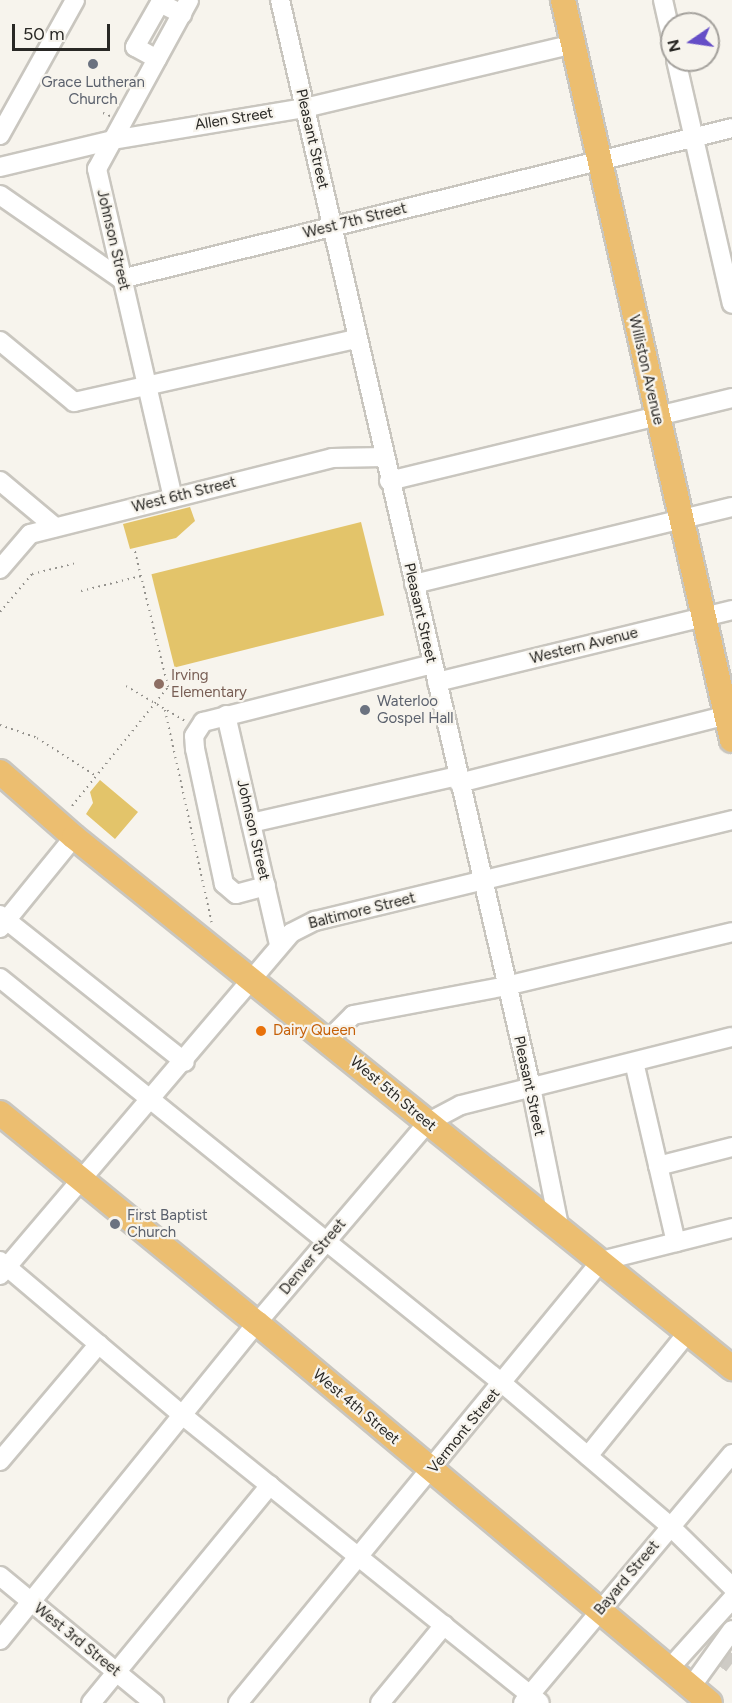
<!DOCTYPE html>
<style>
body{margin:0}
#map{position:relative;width:732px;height:1703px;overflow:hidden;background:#f7f4ed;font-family:Figtree,sans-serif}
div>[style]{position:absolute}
.green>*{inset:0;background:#e3c46a;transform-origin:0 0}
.minor-tunnel>*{height:18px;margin-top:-9px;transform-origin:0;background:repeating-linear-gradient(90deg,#cecbc5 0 18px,transparent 0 27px)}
.path>*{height:2px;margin-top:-1px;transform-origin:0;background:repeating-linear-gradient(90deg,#92908b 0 1.5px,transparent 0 6px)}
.roads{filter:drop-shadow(2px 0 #c9c6bf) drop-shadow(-2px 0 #c9c6bf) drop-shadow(0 2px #c9c6bf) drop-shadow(0 -2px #c9c6bf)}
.minor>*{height:18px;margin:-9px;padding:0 9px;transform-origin:9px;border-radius:9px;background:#fff}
.major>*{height:24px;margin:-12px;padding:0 12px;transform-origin:12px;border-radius:12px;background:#ecbe70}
.dots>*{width:16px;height:16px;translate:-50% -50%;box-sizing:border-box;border:3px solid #f7f4ed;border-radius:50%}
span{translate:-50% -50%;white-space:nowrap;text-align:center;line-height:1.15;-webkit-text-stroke:4.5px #f7f4ed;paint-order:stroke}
.worship-label{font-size:15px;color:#5b616d}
.left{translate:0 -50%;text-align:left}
.street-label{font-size:15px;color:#292825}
.education-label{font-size:15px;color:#785e54}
.food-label{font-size:15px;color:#c56008}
.north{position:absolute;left:660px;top:12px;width:60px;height:60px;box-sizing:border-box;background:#f7f4ed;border:2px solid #a5a29d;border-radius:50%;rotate:257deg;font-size:16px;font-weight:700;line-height:24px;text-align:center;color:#292825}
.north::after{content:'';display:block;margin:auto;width:21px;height:27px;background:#654ec7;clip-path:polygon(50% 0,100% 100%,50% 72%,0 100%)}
.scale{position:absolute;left:12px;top:24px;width:98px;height:27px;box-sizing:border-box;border:3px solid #292825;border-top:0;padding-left:8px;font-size:18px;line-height:21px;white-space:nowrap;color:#292825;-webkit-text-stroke:4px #f7f4ed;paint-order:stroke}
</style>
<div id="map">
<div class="green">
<i style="clip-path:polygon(190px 507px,195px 521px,176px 538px,130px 549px,123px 524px)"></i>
<i style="left:361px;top:522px;width:96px;height:216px;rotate:76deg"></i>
<i style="clip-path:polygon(100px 780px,138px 812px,115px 839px,86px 814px,93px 803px,90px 792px)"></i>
</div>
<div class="minor-tunnel">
<i style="left:719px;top:1666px;width:21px;rotate:-53deg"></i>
</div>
<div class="path">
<i style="left:103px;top:113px;width:8px;rotate:23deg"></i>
<i style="left:81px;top:591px;width:62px;rotate:-14deg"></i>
<i style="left:0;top:612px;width:50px;rotate:-49.9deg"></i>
<i style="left:32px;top:574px;width:45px;rotate:-14deg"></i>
<i style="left:126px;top:686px;width:69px;rotate:30.7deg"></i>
<i style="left:165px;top:710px;width:218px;rotate:77.6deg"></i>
<i style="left:0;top:725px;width:39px;rotate:19deg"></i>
<i style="left:37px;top:738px;width:70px;rotate:32.8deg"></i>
<i style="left:72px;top:806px;width:153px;rotate:-51.1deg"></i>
<i style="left:168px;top:687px;width:143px;rotate:-103.7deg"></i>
</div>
<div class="roads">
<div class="minor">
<i style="left:280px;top:0;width:1116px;rotate:77deg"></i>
<i style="left:531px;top:1087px;width:142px;rotate:78.6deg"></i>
<i style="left:663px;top:0;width:41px;rotate:77.3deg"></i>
<i style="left:157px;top:59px;width:25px;rotate:-151deg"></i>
<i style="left:135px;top:47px;width:51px;rotate:-60.4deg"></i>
<i style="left:160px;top:3px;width:25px;rotate:27deg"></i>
<i style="left:676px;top:60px;width:250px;rotate:77.1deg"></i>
<i style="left:0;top:135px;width:154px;rotate:-60.9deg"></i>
<i style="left:0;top:167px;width:116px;rotate:-13.4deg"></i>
<i style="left:113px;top:140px;width:195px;rotate:-9.5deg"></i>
<i style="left:305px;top:108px;width:276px;rotate:-13.4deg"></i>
<i style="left:0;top:195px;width:147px;rotate:34.8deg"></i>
<i style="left:121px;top:279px;width:629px;rotate:-13.88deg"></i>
<i style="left:0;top:341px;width:96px;rotate:39.5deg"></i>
<i style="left:74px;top:402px;width:290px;rotate:-12.6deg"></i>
<i style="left:0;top:481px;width:72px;rotate:39.9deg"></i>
<i style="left:389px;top:481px;width:353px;rotate:-13.6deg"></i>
<i style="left:173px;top:498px;width:338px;rotate:-103deg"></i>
<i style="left:97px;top:169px;width:192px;rotate:-61.4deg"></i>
<i style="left:0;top:569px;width:46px;rotate:-49.4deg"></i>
<i style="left:30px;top:534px;width:311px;rotate:-14.1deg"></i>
<i style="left:332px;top:458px;width:52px;rotate:-1.1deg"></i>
<i style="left:414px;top:584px;width:327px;rotate:-13.6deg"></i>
<i style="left:437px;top:682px;width:304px;rotate:-13.7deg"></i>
<i style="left:226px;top:715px;width:235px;rotate:77deg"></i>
<i style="left:459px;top:783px;width:282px;rotate:-14.2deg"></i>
<i style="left:251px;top:823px;width:212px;rotate:-12.8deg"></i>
<i style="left:266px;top:886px;width:31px;rotate:165deg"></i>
<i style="left:236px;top:894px;width:16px;rotate:-140deg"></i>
<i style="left:224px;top:884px;width:138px;rotate:-102.1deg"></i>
<i style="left:195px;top:749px;width:13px;rotate:-94deg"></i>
<i style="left:194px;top:736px;width:17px;rotate:-57deg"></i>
<i style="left:203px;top:722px;width:237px;rotate:-14.2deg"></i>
<i style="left:0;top:915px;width:236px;rotate:38.5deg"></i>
<i style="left:0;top:928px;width:117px;rotate:-50.9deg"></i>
<i style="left:0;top:978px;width:645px;rotate:38.9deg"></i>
<i style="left:502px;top:1383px;width:222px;rotate:40.4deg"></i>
<i style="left:671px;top:1527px;width:86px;rotate:44.5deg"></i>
<i style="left:328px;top:1040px;width:35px;rotate:-45deg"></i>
<i style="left:353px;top:1015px;width:156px;rotate:-10.7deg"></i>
<i style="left:506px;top:986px;width:232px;rotate:-13.4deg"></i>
<i style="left:634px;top:1062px;width:185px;rotate:76.9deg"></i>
<i style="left:658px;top:1166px;width:76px;rotate:-14.4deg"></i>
<i style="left:0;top:1261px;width:238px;rotate:40.2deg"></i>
<i style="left:182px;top:1415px;width:459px;rotate:38.8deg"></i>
<i style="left:0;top:1275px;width:449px;rotate:-49.6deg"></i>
<i style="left:291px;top:933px;width:27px;rotate:-27deg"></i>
<i style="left:315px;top:921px;width:429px;rotate:-13.6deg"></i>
<i style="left:588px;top:1456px;width:159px;rotate:-51.1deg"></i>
<i style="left:0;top:1461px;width:153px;rotate:-49.8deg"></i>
<i style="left:0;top:1576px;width:200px;rotate:39.5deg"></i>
<i style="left:0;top:1640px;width:408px;rotate:-51deg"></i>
<i style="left:257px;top:1323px;width:262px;rotate:-49.6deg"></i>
<i style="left:427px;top:1123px;width:38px;rotate:-28deg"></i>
<i style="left:461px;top:1105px;width:279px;rotate:-14.1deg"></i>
<i style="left:669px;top:1669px;width:94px;rotate:-48deg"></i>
<i style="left:691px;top:1687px;width:70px;rotate:-54.3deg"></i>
<i style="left:91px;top:1703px;width:282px;rotate:-50.6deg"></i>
<i style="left:238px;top:1703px;width:572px;rotate:-50.6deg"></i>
<i style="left:601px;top:1261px;width:135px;rotate:-14.1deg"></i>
<i style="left:380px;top:1703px;width:101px;rotate:-50.6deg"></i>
<i style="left:523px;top:1703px;width:325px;rotate:-50deg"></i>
</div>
<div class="major">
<i style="left:563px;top:0;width:759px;rotate:77.14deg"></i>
<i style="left:0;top:772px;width:98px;rotate:41.3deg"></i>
<i style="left:74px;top:837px;width:846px;rotate:38.9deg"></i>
<i style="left:0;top:1113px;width:332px;rotate:39.3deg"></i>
<i style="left:257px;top:1323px;width:591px;rotate:39.99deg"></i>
</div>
</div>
<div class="dots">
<i style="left:93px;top:64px;background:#6b7280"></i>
<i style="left:159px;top:684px;background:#8d6e63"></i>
<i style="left:365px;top:710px;background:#6b7280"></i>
<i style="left:261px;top:1031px;background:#e8710a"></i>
<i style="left:115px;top:1224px;background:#6b7280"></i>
</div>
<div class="worship-label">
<span style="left:93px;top:91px">Grace Lutheran<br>Church</span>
<span class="left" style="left:377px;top:710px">Waterloo<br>Gospel Hall</span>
<span class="left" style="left:127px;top:1224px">First Baptist<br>Church</span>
</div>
<div class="street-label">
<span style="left:234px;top:119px;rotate:-9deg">Allen Street</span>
<span style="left:312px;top:139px;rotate:77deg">Pleasant Street</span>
<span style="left:355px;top:221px;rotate:-14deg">West 7th Street</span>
<span style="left:113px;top:240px;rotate:77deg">Johnson Street</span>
<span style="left:646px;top:370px;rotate:77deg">Williston Avenue</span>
<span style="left:184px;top:495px;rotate:-14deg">West 6th Street</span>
<span style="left:420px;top:613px;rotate:77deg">Pleasant Street</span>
<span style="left:584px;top:646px;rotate:-14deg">Western Avenue</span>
<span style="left:253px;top:830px;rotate:77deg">Johnson Street</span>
<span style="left:362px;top:911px;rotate:-14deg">Baltimore Street</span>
<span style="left:529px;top:1086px;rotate:78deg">Pleasant Street</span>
<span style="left:393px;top:1094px;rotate:40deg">West 5th Street</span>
<span style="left:313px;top:1257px;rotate:-50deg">Denver Street</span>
<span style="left:356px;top:1407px;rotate:40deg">West 4th Street</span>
<span style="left:464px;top:1431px;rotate:-51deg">Vermont Street</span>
<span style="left:627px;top:1578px;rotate:-50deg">Bayard Street</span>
<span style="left:77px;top:1640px;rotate:39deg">West 3rd Street</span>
</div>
<div class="education-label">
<span class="left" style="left:171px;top:684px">Irving<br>Elementary</span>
</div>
<div class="food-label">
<span class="left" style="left:273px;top:1031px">Dairy Queen</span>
</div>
<div class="north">N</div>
<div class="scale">50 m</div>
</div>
